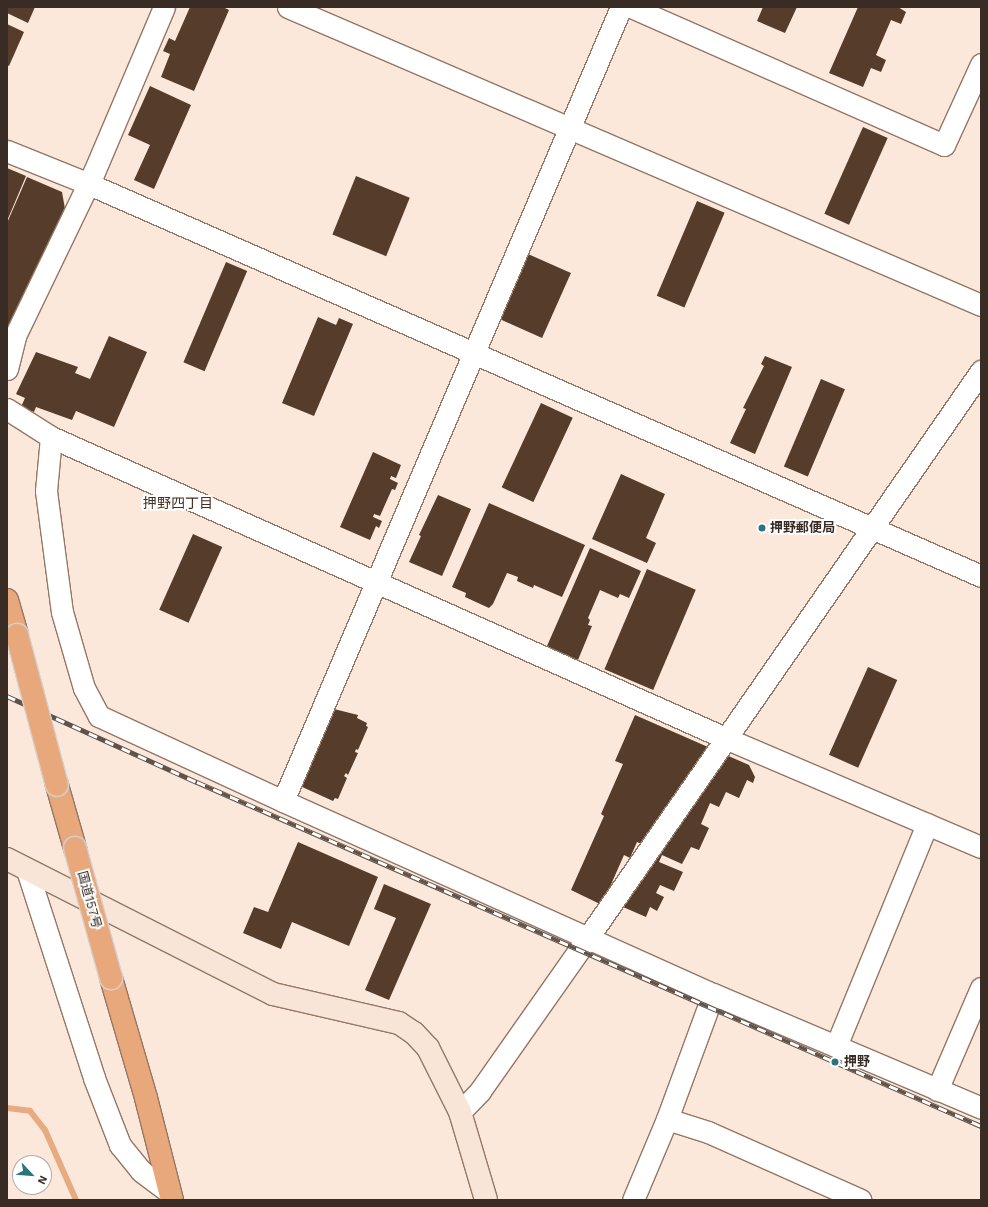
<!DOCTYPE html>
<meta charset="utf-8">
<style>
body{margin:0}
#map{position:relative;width:988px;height:1207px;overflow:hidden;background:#fbe8db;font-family:"Work Sans","Noto Sans JP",sans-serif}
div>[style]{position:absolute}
.stream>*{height:6px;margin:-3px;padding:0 3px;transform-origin:3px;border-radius:3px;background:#e7ab82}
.building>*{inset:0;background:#563c2b;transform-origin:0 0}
.roads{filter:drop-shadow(1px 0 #947764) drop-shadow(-1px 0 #947764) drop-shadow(0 1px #947764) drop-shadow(0 -1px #947764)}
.street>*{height:21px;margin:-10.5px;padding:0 10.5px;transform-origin:10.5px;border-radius:10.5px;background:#fff}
.secondary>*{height:22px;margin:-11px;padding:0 11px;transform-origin:11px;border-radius:11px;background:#f8e5d7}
.highway>*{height:22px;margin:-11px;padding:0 11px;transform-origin:11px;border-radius:11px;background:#e8a87b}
.rail>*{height:4.5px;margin-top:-2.25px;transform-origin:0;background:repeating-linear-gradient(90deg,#fff 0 9px,#5f5249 0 18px);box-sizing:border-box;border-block:1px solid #5f5249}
.bridges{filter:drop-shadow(1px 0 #d3d1cf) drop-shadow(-1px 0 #d3d1cf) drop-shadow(0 1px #d3d1cf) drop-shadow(0 -1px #d3d1cf)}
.highway-bridge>*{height:22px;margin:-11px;padding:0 11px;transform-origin:11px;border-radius:11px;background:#e8a87b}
.dots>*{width:11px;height:11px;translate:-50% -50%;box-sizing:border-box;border:2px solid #fff;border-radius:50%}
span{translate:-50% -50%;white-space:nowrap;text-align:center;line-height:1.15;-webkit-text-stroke:4px #fff;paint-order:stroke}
.poi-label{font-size:13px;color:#382c24;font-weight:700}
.left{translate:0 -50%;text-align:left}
.street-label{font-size:13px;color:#382c24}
.neighbourhood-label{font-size:14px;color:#452c1b}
.frame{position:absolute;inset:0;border:8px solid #382c24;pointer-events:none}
.north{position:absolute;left:12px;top:1155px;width:40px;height:40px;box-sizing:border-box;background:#fff;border:1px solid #afaba7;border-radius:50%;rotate:116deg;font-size:11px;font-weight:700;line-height:16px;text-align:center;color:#382c24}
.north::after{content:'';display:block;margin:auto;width:14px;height:18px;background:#2b747c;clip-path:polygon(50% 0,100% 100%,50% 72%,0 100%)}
</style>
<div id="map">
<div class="stream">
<i style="left:7px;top:1108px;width:23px;rotate:7deg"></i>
<i style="left:30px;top:1111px;width:24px;rotate:52deg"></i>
<i style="left:45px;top:1130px;width:77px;rotate:66.1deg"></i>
</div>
<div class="building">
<i style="clip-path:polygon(7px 7px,35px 7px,28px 23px,7px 13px)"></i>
<i style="clip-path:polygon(190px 7px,223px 7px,229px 10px,194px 91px,161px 77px,170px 54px,163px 51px,169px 38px,175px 41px)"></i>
<i style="clip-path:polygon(763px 7px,797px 7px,785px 33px,757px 21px)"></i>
<i style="clip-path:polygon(858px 7px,898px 7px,906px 12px,901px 24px,891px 20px,876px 55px,886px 60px,881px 72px,871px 68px,863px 87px,829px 73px)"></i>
<i style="clip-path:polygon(7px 24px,24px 32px,9px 66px,7px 65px)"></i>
<i style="clip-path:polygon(150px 86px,191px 105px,154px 189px,134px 180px,150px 145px,128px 135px)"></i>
<i style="left:863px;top:127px;width:27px;height:95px;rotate:24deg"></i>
<i style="clip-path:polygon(7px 168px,26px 176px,7px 221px)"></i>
<i style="left:356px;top:176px;width:58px;height:63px;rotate:22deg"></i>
<i style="clip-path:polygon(27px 177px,62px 192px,65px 209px,7px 333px,7px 223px)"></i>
<i style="left:697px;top:201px;width:30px;height:103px;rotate:23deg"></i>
<i style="left:528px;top:254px;width:47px;height:71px;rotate:24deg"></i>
<i style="left:226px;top:262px;width:23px;height:109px;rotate:23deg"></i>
<i style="clip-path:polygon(318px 317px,336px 325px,339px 318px,353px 324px,314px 416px,282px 403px)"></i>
<i style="clip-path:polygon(109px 336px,147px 352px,114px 427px,76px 411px,72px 420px,36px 407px,34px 412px,21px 407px,25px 398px,16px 394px,36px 352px,78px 367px,75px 373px,90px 379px)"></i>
<i style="clip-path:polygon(765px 356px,792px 367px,755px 454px,730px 443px,746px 409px,743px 408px,764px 366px,761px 364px)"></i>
<i style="left:821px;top:379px;width:26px;height:95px;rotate:23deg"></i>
<i style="left:541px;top:403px;width:35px;height:93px;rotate:25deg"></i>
<i style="clip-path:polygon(373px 452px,401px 465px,396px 478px,391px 476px,390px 479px,398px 483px,395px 490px,392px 489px,380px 516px,374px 514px,373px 517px,382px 521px,379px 528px,376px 526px,370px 540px,340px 527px)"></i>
<i style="clip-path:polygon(621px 474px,665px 494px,646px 538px,656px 543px,647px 563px,592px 539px)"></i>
<i style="clip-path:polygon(438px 495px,471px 509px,442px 576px,409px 562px,421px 536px,419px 535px)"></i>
<i style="clip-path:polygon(489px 503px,585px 545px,562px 597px,534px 585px,533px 588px,517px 581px,518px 577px,507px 573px,493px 604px,489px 608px,465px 597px,466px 593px,452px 587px)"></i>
<i style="left:193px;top:534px;width:32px;height:83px;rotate:24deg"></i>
<i style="clip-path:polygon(590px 548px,641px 571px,629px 598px,620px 594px,618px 598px,600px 590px,588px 618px,590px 620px,588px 625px,592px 626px,578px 660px,547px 646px)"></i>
<i style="left:647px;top:569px;width:53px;height:109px;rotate:23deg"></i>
<i style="left:868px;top:667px;width:32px;height:96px;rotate:24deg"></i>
<i style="clip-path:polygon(334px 709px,358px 715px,357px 718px,367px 723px,366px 726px,368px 727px,358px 750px,356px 749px,355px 752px,358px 753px,348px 775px,346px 773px,344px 776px,347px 778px,338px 799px,335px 798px,333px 801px,300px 786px)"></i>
<i style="clip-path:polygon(635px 715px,749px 765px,755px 777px,753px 783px,747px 780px,739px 798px,726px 792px,719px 807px,710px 803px,701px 824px,709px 828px,699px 850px,691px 847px,682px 864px,662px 855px,659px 862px,683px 872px,674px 891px,660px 885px,656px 893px,664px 897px,657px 911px,650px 907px,646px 917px,623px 907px,655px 850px,637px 842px,630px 858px,624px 855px,602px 905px,571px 890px,604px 816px,601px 814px,623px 764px,615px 761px)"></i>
<i style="clip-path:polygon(298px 842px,378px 877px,349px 946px,292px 922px,281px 949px,243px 933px,254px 907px,268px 912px)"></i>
<i style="clip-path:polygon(384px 884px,431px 904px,389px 1000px,365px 990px,396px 918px,374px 909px)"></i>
</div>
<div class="roads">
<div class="street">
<i style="left:288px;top:7px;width:754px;rotate:23.27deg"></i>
<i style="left:631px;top:7px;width:342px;rotate:23.8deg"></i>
<i style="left:944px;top:145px;width:89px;rotate:-65.4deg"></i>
<i style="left:7px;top:151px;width:88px;rotate:21.9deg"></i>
<i style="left:89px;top:184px;width:974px;rotate:23.72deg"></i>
<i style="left:7px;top:369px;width:34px;rotate:-76deg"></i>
<i style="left:15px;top:336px;width:182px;rotate:-64.3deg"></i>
<i style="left:94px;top:172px;width:179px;rotate:-67deg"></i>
<i style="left:7px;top:409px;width:52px;rotate:32.5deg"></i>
<i style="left:51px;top:437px;width:54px;rotate:95.3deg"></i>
<i style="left:46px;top:491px;width:122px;rotate:82.5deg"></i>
<i style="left:62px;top:612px;width:79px;rotate:73.9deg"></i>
<i style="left:84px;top:688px;width:32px;rotate:62deg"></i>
<i style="left:99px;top:716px;width:203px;rotate:24.8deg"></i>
<i style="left:283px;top:801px;width:471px;rotate:24.2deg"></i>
<i style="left:713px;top:994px;width:291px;rotate:23deg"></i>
<i style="left:51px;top:437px;width:738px;rotate:24.06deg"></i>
<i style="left:725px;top:738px;width:278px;rotate:23.1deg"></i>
<i style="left:283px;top:801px;width:863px;rotate:-66.94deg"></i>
<i style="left:27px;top:870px;width:219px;rotate:72.1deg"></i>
<i style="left:94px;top:1078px;width:72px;rotate:68.8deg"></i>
<i style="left:120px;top:1145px;width:33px;rotate:51deg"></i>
<i style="left:141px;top:1171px;width:36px;rotate:37deg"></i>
<i style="left:713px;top:994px;width:133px;rotate:110.2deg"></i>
<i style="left:667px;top:1119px;width:43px;rotate:17.6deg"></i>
<i style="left:708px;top:1132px;width:167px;rotate:24deg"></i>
<i style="left:836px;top:1046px;width:240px;rotate:-67.7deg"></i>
<i style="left:937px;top:1090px;width:111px;rotate:-66.7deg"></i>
<i style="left:460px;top:1112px;width:29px;rotate:-46deg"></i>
<i style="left:480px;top:1091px;width:189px;rotate:-54.9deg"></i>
<i style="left:589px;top:936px;width:688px;rotate:-55.25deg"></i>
<i style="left:633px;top:1200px;width:88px;rotate:-67.2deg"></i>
</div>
<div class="secondary">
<i style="left:7px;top:859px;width:298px;rotate:26.9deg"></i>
<i style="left:273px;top:994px;width:129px;rotate:13deg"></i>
<i style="left:399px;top:1023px;width:18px;rotate:34deg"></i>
<i style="left:414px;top:1033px;width:21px;rotate:47deg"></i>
<i style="left:428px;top:1048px;width:72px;rotate:63.4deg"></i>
<i style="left:460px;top:1112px;width:92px;rotate:73.5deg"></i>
</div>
<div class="highway">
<i style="left:7px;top:600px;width:36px;rotate:74deg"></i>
<i style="left:57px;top:785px;width:66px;rotate:74.1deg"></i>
<i style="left:111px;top:978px;width:125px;rotate:73.7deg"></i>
<i style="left:146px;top:1098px;width:105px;rotate:75.7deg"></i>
</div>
</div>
<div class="rail">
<i style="left:7px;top:696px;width:209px;rotate:24.4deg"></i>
<i style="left:197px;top:782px;width:856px;rotate:23.69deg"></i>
</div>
<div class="bridges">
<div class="highway-bridge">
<i style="left:17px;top:635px;width:155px;rotate:75.1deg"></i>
<i style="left:75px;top:848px;width:135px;rotate:74.5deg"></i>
</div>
</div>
<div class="dots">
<i style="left:762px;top:528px;background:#2b747c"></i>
<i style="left:835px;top:1062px;background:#2b747c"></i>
</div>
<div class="poi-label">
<span class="left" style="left:770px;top:528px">押野郵便局</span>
<span class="left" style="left:844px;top:1062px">押野</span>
</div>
<div class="street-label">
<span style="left:89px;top:900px;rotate:75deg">国道157号</span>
</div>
<div class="neighbourhood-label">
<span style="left:178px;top:503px">押野四丁目</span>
</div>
<div class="frame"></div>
<div class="north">N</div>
</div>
